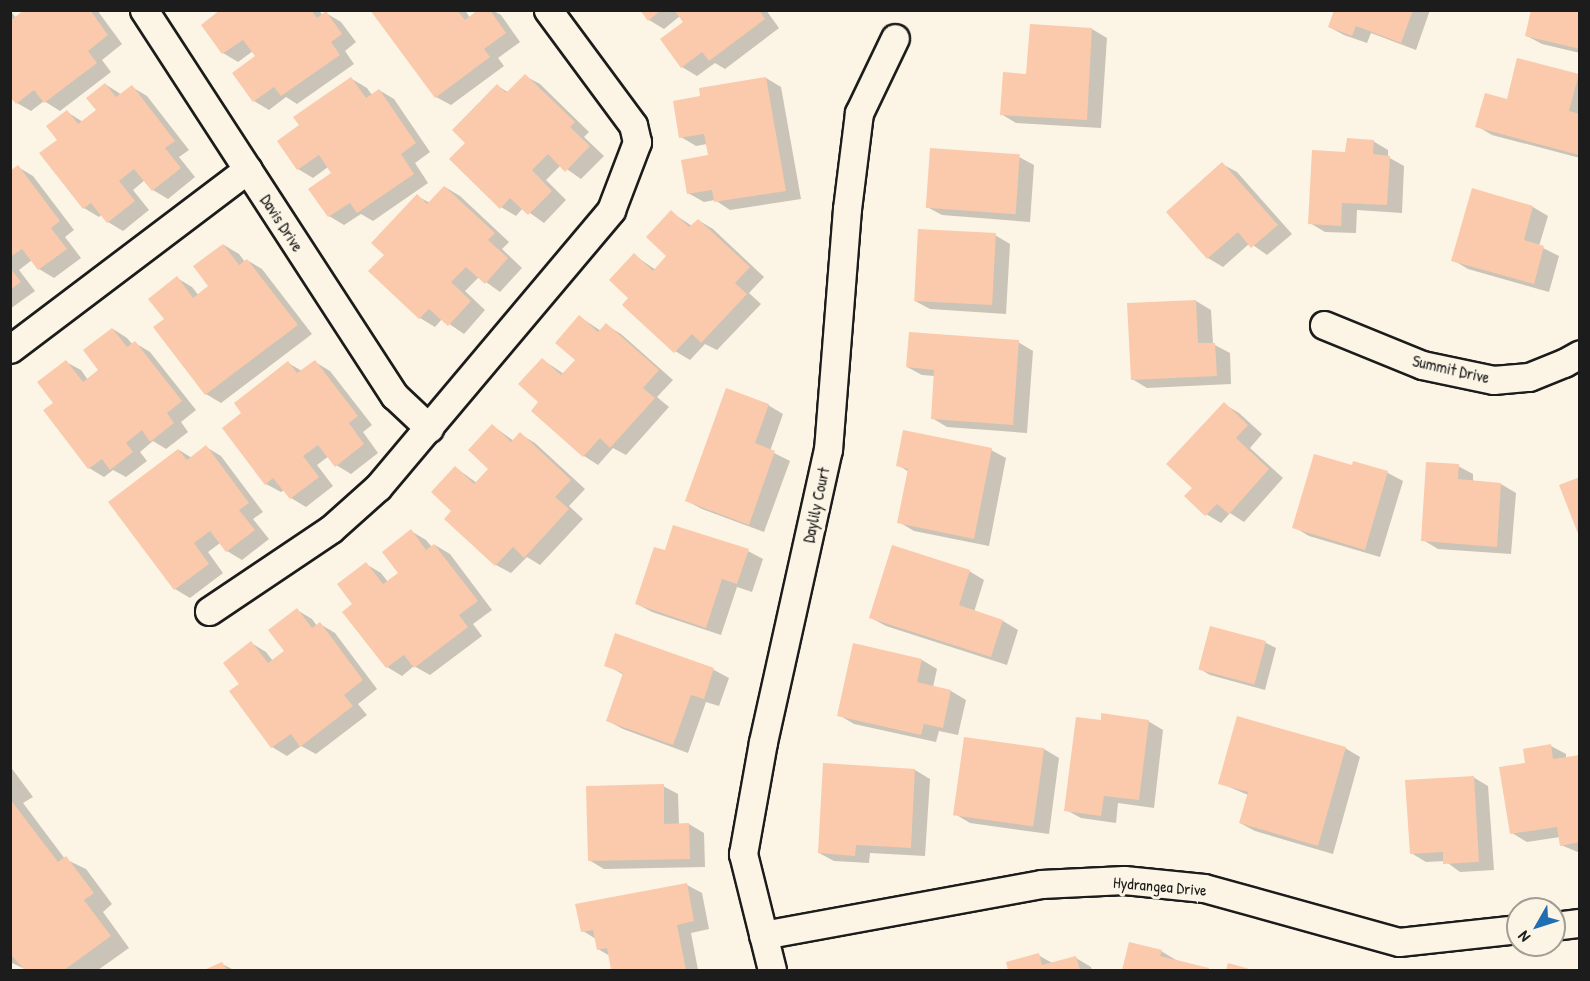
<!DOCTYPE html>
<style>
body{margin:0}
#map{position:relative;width:1590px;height:981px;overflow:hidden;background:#fcf5e5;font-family:"Patrick Hand",sans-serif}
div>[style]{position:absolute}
.shadow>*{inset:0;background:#0003}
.building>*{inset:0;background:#fbc9ab;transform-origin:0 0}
.roads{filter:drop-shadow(2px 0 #1c1c1c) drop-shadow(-2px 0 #1c1c1c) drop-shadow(0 2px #1c1c1c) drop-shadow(0 -2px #1c1c1c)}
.street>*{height:27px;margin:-13.5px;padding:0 13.5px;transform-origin:13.5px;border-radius:13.5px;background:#fcf5e5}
span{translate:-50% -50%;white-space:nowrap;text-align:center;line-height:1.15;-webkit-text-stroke:6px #fcf5e5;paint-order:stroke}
.street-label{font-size:16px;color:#1c1c1c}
.frame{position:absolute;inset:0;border:12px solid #1c1c1c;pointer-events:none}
.north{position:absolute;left:1506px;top:897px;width:60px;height:60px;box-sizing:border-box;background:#fcf5e5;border:2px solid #a29e95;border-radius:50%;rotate:231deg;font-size:16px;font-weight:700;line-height:24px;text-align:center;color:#1c1c1c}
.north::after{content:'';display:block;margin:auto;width:21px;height:27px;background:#1f6fb2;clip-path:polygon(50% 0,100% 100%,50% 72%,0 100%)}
</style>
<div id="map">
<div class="shadow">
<i style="clip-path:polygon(10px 10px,16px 18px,26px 10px,97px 10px,122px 44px,102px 60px,111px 72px,60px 111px,44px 101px,31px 111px,17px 103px,10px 95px)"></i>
<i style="clip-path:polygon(223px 10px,319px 10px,323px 16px,326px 13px,341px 22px,356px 42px,345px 51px,354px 64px,297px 104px,286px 97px,269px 110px,254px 101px,257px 57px,253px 51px,238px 62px,223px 53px,203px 25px)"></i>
<i style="clip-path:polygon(371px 10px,465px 10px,470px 18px,480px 10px,492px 10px,501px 15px,520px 42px,498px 58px,504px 66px,451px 105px,436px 97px)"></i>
<i style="clip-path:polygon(642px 10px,766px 10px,779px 28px,725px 69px,715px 63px,697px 76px,682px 67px,662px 40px,685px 23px,680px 16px,664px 29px,649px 20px)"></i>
<i style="clip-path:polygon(1335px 10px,1430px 10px,1416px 50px,1371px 33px,1367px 43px,1344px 35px,1329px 27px)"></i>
<i style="clip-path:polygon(1580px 10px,1580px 53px,1542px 44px,1527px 36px)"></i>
<i style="clip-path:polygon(1031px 25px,1092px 29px,1107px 38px,1101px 128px,1016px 123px,1001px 114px,1028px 76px)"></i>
<i style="clip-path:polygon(525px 76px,540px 84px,589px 132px,584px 137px,604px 156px,581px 179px,561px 165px,546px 180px,566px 200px,544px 223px,523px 208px,516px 216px,501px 207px,467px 143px,498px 86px,509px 93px)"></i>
<i style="clip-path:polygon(1580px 76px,1580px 158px,1492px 135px,1477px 126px,1508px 100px)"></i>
<i style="clip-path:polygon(766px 78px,781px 87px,801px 199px,730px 210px,715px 200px,704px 202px,688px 193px,710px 157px,707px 144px,696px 146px,681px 137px,702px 98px)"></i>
<i style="clip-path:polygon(352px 79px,367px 88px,372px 95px,379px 90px,394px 99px,430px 152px,415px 163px,428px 183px,373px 221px,361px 214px,344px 225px,329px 216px,310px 189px,333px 173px,328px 167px,313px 178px,298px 169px,279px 141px,301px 126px)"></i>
<i style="clip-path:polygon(105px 84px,122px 95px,132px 87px,147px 96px,189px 150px,179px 157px,195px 177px,168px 199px,153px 190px,145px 180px,133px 190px,149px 210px,123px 231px,108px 222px,102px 214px,99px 217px,84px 208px,59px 140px,67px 112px,83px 122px,98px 110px)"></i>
<i style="clip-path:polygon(1373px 141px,1388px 150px,1388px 157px,1404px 166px,1402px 213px,1357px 210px,1356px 233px,1325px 232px,1310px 223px,1347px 154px)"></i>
<i style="clip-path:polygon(1019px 157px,1034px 165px,1030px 222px,942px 215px,927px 207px)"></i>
<i style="clip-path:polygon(1222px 164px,1237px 172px,1292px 234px,1267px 255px,1250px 243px,1223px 267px,1208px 258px,1168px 212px)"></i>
<i style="clip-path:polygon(18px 167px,33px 176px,74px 230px,65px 237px,81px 258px,54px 278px,39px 269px,32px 260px,19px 270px,35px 291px,10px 309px,10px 173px)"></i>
<i style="clip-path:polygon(445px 187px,460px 196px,509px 242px,502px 249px,522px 268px,500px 292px,479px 277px,465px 291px,485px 310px,464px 334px,442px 319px,435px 327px,420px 318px,370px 271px,386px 255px,417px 196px,430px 203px)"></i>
<i style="clip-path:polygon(1473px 190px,1533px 207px,1548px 216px,1539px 246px,1559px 256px,1549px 292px,1468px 269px,1453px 260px)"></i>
<i style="clip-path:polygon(671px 212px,692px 226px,698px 220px,713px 229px,764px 277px,749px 293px,761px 304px,717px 350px,705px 344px,690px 360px,675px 351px,630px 298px,634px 255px,656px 270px,668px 256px)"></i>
<i style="clip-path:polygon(995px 235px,1010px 244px,1006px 314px,930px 309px,915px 301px)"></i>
<i style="clip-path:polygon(224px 245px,239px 254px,245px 262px,247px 260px,262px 269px,312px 334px,221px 403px,206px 394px,166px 319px,177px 278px,192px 287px,199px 296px,210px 287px)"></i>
<i style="clip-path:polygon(1196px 301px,1211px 310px,1213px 344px,1230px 353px,1231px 384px,1147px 388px,1132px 379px)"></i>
<i style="clip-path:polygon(580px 317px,601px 331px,606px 325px,621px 334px,673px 380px,657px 397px,669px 407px,626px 455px,613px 448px,598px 465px,584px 456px,541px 402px,543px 360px,564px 374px,577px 360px)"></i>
<i style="clip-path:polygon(113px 329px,127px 338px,133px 345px,135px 343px,150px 352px,196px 410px,181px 422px,188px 432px,166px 449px,153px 441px,140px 452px,147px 461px,126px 477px,113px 470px,104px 477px,89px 468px,45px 411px,55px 403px,66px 362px,81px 370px,88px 380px,101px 371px)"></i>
<i style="clip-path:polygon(1018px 342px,1033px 351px,1027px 433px,947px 427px,932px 418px,935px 376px,922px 375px,907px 367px)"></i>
<i style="clip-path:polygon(315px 362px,330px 371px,372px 425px,363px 432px,378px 453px,351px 474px,336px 465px,329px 456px,317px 465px,333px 486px,306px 507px,291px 498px,284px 490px,281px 492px,266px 484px,244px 413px,288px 363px,302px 371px)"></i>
<i style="clip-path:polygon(1224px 404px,1239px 413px,1262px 434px,1250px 448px,1283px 478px,1244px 522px,1230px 513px,1221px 523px,1206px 514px,1194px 487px)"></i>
<i style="clip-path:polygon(768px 405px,783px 414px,770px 451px,790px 461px,764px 532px,702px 509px,687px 501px)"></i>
<i style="clip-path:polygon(493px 426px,514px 441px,520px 434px,535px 443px,585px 489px,569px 506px,583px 519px,540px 565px,527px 557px,511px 573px,496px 565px,446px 518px,453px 511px,456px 468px,477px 483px,490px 469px)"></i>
<i style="clip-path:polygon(206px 447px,221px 456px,263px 512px,253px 519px,269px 539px,242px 560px,227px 551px,220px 543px,208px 552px,223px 573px,190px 598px,175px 589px,110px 502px,179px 450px,192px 458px)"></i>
<i style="clip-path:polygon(991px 450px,1006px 458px,989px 546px,914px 531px,899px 522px,909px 472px,898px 465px)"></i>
<i style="clip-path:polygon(1354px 463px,1388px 473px,1403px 481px,1380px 557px,1309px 536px,1294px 527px)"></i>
<i style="clip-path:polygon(1458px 466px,1473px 474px,1473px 482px,1501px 484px,1516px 493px,1511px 554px,1438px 549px,1423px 540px)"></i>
<i style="clip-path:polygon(411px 531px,426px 540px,432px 547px,435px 545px,450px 554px,492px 610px,473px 624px,482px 636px,430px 675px,414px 666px,402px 676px,387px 667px,354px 605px,366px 564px,381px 573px,388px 582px,400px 573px)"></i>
<i style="clip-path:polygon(748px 551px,763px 559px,752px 592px,737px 587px,721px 635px,652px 612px,637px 604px,666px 552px)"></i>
<i style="clip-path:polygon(969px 571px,984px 580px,974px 612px,1003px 621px,1018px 630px,1007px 665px,886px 626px,871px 618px)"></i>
<i style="clip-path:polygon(297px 610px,312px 619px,317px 626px,320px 624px,335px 633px,377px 689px,358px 704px,367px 715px,316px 754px,301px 746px,287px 756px,272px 747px,231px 692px,241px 684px,251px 643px,266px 652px,273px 661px,286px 651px)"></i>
<i style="clip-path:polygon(1211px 628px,1266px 643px,1276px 648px,1265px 690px,1210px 675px,1200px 669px)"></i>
<i style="clip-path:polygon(616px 635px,714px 670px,729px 678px,719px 706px,706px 702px,688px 753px,623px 729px,608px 721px,624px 675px,606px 665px)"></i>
<i style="clip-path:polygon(922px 660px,937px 669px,933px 687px,951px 691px,966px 700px,958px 735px,939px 731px,936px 742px,854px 724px,839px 715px)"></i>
<i style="clip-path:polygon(1148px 721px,1163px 730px,1154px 808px,1118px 803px,1116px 823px,1081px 818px,1066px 810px)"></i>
<i style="clip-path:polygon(1551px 746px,1566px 754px,1566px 759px,1580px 757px,1580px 853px,1561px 845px,1560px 837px,1527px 842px,1512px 833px,1526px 764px)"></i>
<i style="clip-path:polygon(1345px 748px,1360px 757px,1333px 854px,1255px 831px,1240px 823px,1248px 795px,1220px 783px)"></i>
<i style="clip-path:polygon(1044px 749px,1059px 758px,1049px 834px,970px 823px,955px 814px)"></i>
<i style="clip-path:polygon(824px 764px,915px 770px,930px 779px,925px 856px,870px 853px,869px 863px,834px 861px,819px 853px)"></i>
<i style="clip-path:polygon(10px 766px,33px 797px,23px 803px,65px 859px,86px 869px,112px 904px,103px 912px,129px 948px,98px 970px,27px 970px,10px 962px)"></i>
<i style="clip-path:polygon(1473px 777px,1488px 786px,1494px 870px,1460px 872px,1445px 861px,1426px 862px,1411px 853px)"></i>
<i style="clip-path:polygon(663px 786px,678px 794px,679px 825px,689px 824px,704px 833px,705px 867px,604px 869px,589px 860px)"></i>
<i style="clip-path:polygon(687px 885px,702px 893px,709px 929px,691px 933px,698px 970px,613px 970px,610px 956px,598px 949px,596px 939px,583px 931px)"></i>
<i style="clip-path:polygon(1130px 944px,1161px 951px,1176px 960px,1210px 970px,1124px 970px)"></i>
<i style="clip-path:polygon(1038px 955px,1054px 964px,1076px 958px,1091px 967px,1092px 970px,1010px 970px,1008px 963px)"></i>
<i style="clip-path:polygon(222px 964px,234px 970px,208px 970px)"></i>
</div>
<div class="building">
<i style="clip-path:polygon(24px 10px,90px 10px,108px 35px,88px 51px,97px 63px,44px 103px,34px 90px,16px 104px,10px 97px,10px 21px)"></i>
<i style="clip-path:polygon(220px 10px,311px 10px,317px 18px,326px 11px,342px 34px,331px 42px,340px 55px,281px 96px,274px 87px,253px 102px,232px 73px,255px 56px,243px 40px,222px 54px,201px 25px)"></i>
<i style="clip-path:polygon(370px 10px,457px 10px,465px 20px,478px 10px,490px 10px,506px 33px,484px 49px,490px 57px,435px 98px)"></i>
<i style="clip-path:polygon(640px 10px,661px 10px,648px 21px)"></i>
<i style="clip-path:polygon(674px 10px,759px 10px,765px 19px,709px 61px,702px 52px,681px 68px,660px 39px,683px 22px)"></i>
<i style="clip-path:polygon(1334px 10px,1413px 10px,1401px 43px,1356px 26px,1352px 36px,1328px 27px)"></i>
<i style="clip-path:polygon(1531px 10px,1580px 10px,1580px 49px,1525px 36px)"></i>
<i style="clip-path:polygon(1030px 24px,1092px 28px,1087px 120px,1000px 115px,1003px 72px,1026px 74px)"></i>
<i style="clip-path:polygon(1517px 58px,1579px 74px,1569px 111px,1580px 114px,1579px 155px,1475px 127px,1485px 93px,1507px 99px)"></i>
<i style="clip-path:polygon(525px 74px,575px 122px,570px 127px,590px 146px,565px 172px,548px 154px,532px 170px,552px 191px,528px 215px,510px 198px,500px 209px,449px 159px,465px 143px,452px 130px,497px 84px,506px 93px)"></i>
<i style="clip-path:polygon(351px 77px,366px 98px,379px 89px,416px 143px,401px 154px,414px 174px,357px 213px,350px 203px,328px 217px,308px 189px,331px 173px,319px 155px,297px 170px,277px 141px,299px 125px,293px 117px)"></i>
<i style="clip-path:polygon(766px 77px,786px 191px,714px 202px,712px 190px,687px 194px,681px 160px,708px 155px,704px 134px,679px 138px,673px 101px,700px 96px,699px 88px)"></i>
<i style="clip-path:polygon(105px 83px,116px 97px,132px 85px,175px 141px,165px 148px,181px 168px,152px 191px,134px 169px,119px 181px,135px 201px,107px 223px,91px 203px,83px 209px,39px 153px,57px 140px,46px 126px,67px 110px,78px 124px,96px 110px,86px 98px)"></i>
<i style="clip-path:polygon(1347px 138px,1374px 140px,1373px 154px,1390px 156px,1387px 205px,1342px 203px,1341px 226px,1308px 224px,1312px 150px,1345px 152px)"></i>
<i style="left:930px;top:148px;width:90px;height:60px;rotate:4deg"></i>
<i style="clip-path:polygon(1222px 162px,1278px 225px,1251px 248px,1238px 232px,1207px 259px,1166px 212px)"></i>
<i style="clip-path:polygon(18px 165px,60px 221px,51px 228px,67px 249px,38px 270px,22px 249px,10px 257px,10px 171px)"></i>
<i style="clip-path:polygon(444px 186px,495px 233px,488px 240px,508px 258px,485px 284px,466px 267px,451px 282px,471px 301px,448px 326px,429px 309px,419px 319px,368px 271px,384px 255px,371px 243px,417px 194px,427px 204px)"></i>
<i style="clip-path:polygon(1472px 188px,1533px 206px,1524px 240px,1544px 246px,1534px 284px,1451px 261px)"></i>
<i style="clip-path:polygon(671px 210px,689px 227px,698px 219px,750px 267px,735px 283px,747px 294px,701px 343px,692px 334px,674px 353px,622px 305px,628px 298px,609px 280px,634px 253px,653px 271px,666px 256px,646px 237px)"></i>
<i style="left:918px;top:229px;width:78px;height:72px;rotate:3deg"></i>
<i style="clip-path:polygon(223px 244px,239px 265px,247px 259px,298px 325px,205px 395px,153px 327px,164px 319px,148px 299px,177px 276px,193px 298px,208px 286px,193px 266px)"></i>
<i style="clip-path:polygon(10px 268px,21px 282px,10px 290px)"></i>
<i style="clip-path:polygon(1196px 300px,1198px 343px,1215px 343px,1217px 376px,1131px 380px,1127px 303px)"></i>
<i style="clip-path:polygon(579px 315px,598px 332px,606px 323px,659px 370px,643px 388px,655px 398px,610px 448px,600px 438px,583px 457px,531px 411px,538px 402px,518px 384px,542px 358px,561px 375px,575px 360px,555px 343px)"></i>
<i style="clip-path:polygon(112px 328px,127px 347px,135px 341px,182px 401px,167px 413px,174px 423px,150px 442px,142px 430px,126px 443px,133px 452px,110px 470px,102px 459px,88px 469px,43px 410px,53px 403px,37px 382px,66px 360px,83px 382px,98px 370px,83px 350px)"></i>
<i style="clip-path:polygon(909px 332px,1019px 340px,1013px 425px,931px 419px,934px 370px,906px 367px)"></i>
<i style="clip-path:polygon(315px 360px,358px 416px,349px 423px,364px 444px,335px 467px,318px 445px,303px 456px,319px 477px,290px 499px,273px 478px,265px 485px,222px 428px,241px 413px,234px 403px,288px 361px,297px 373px)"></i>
<i style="clip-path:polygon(726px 388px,769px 404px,755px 443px,775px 451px,749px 525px,685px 501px)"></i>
<i style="clip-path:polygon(1224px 402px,1248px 425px,1236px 438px,1269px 469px,1229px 514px,1217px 504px,1205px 516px,1184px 496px,1192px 488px,1166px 464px)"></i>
<i style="clip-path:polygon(492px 424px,511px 442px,520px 432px,571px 480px,555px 497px,569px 509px,524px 558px,513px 547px,495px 566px,444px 519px,451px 511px,431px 492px,455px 466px,474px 484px,488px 469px,468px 450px)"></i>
<i style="clip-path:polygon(903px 430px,992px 448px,974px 539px,897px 523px,908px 469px,896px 466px)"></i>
<i style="clip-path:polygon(206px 445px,249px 503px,239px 510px,255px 530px,226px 552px,210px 531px,194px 543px,209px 564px,174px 590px,108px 502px,178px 449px,187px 460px)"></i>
<i style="clip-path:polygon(1314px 454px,1352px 465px,1353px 461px,1388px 471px,1365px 550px,1292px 528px)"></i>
<i style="clip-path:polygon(1426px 462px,1459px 464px,1458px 479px,1501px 483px,1497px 547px,1421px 541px)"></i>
<i style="clip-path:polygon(1580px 477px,1580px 535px,1579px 536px,1559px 485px)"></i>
<i style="clip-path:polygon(673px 525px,749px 549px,737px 584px,722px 579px,706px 628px,635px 604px,654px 547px,665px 550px)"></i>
<i style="clip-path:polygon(411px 529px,426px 550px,434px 544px,478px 601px,459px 615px,468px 627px,414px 668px,404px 655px,386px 668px,342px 612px,352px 604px,337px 584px,366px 562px,383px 584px,398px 573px,382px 552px)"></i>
<i style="clip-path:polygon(892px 545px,970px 570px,959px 605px,1003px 620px,991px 657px,869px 618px)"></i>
<i style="clip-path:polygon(297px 608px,312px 628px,320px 622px,363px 680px,344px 695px,353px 706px,300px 747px,291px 734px,271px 748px,229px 691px,239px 684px,223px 663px,251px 641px,268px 663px,284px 651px,268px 630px)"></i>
<i style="left:1210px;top:626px;width:58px;height:45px;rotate:15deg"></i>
<i style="clip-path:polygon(615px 633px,714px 668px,704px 699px,691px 695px,673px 745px,606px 721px,623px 673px,604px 666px)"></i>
<i style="clip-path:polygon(853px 643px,922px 659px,917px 682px,951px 690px,943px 728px,924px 724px,921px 735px,837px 716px)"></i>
<i style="clip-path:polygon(1101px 713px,1149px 720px,1139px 800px,1104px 796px,1101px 816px,1064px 811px,1076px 717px,1101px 720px)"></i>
<i style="clip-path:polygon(1237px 716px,1346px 747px,1318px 846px,1239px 823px,1248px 792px,1218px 784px)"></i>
<i style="left:964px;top:737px;width:81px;height:79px;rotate:8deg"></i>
<i style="clip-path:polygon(1551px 744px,1553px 759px,1580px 755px,1580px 842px,1560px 846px,1557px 827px,1510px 834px,1499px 767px,1525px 763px,1523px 749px)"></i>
<i style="clip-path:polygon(823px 763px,915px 769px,911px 848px,856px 845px,855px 856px,818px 853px)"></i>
<i style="clip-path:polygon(1474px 776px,1479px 862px,1443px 864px,1443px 852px,1410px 854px,1405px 780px)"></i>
<i style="clip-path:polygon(664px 784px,664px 824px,689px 823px,690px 859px,588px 861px,586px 786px)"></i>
<i style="clip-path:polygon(10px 799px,58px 862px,66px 856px,94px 893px,84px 900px,111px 936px,64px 970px,25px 970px,10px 954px)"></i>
<i style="clip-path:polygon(687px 883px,694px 921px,677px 925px,686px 970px,611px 970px,607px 948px,597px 950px,593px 930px,581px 932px,575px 904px)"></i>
<i style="clip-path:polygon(1129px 942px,1162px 950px,1160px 956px,1209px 968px,1209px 970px,1122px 970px)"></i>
<i style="clip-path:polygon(1039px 953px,1042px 965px,1076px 956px,1080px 970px,1008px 970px,1006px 962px)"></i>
<i style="clip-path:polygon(222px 962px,227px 970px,204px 970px)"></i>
<i style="clip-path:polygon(1228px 963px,1253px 970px,1226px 970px)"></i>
</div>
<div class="roads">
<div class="street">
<i style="left:144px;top:10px;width:460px;rotate:57deg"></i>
<i style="left:395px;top:396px;width:47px;rotate:43.3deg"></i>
<i style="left:1324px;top:325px;width:106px;rotate:22.2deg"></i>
<i style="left:1422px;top:365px;width:73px;rotate:11.9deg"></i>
<i style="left:1493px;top:380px;width:36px;rotate:-5deg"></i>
<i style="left:1529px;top:377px;width:38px;rotate:-22deg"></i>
<i style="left:1564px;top:363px;width:18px;rotate:-29deg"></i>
<i style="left:10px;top:349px;width:298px;rotate:-37.1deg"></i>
<i style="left:209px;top:611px;width:147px;rotate:-33.9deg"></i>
<i style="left:331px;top:529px;width:63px;rotate:-41.8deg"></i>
<i style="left:378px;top:487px;width:362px;rotate:-49.9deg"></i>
<i style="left:611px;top:210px;width:73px;rotate:-69.1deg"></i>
<i style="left:637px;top:142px;width:17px;rotate:-103deg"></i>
<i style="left:633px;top:125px;width:143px;rotate:-126.5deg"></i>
<i style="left:1554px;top:926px;width:26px;rotate:-7deg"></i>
<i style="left:763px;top:935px;width:283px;rotate:-10.4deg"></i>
<i style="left:1041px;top:884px;width:83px;rotate:-2.8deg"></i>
<i style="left:1124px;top:880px;width:80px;rotate:5.7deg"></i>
<i style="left:1204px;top:888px;width:202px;rotate:15.5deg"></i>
<i style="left:1399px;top:942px;width:120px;rotate:-6.2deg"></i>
<i style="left:772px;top:970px;width:120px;rotate:-104deg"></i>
<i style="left:743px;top:854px;width:114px;rotate:-79.9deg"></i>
<i style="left:763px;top:742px;width:299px;rotate:-77.5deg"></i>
<i style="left:828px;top:450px;width:242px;rotate:-85.5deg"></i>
<i style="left:847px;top:209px;width:97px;rotate:-82.9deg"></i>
<i style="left:859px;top:113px;width:83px;rotate:-64.4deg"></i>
</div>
</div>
<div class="street-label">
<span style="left:282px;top:223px;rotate:57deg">Davis Drive</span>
<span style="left:1451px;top:369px;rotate:13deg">Summit Drive</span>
<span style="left:816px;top:505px;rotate:-78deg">Daylily Court</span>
<span style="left:1160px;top:886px;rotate:5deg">Hydrangea Drive</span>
</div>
<div class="frame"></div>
<div class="north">N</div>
</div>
